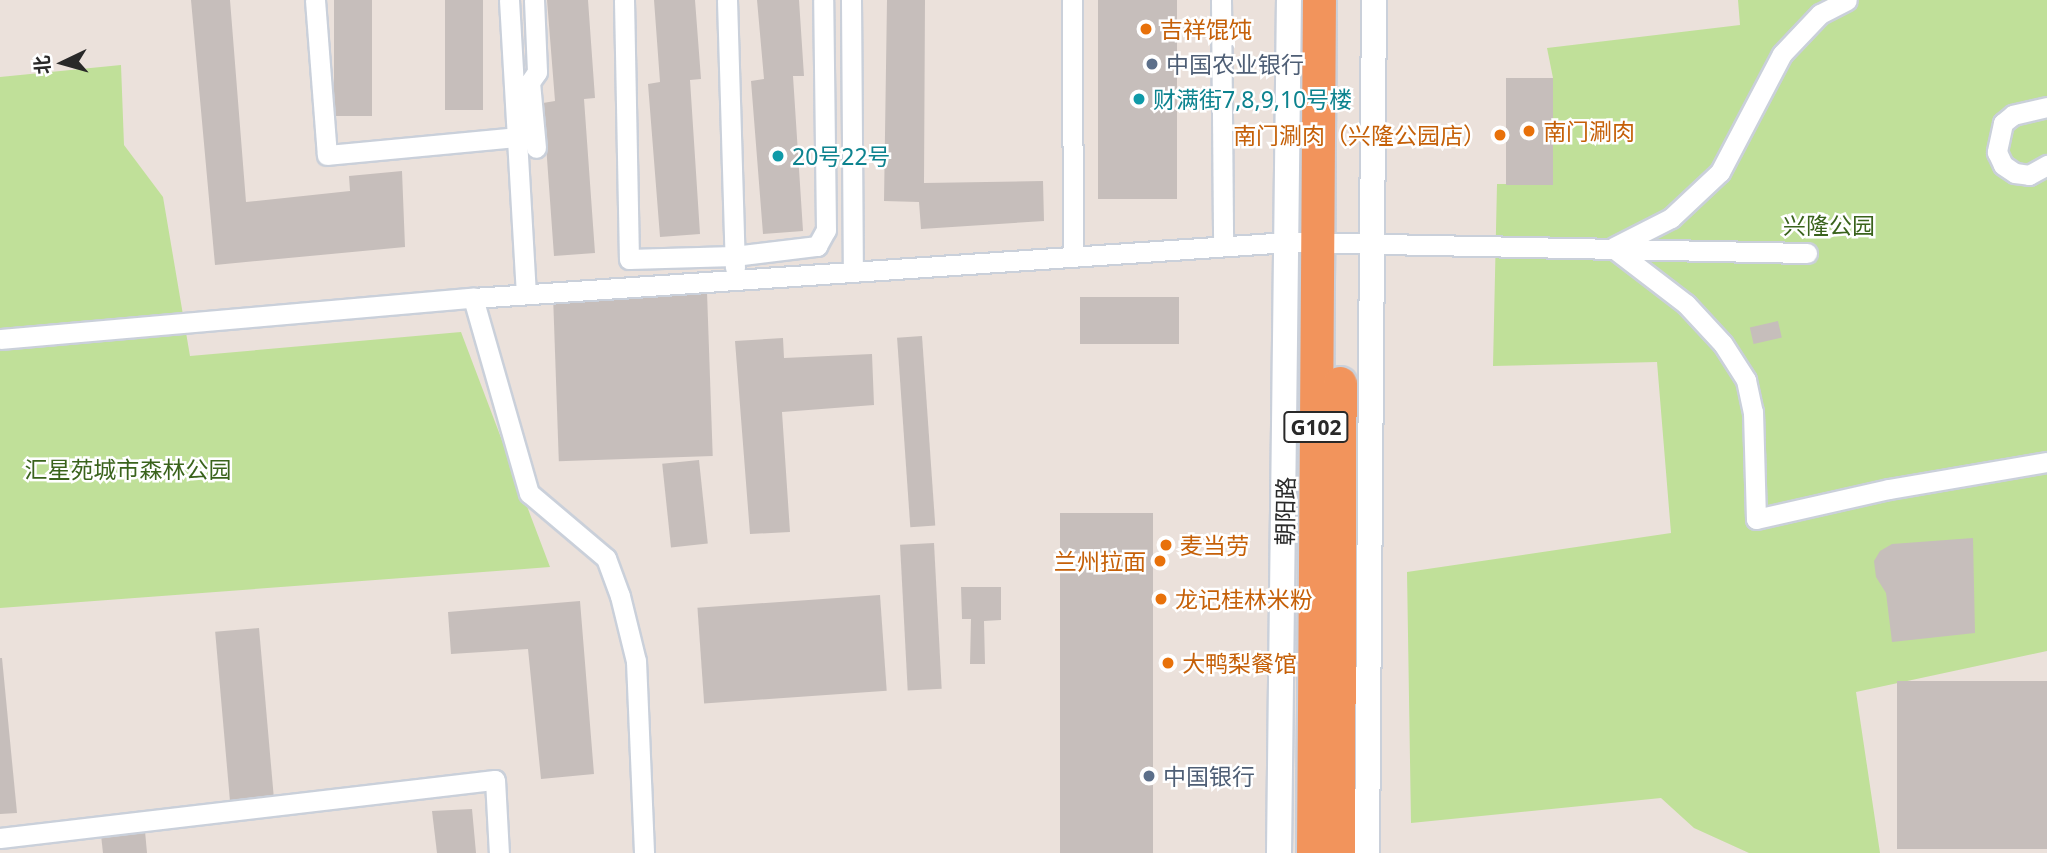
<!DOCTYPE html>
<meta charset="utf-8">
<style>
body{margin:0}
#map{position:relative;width:2047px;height:853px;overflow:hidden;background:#ebe1db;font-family:"Noto Sans","Noto Sans SC",sans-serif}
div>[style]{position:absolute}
.green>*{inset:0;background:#c0e099}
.building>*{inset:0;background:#c6bebb;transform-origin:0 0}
.roads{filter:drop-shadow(2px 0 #cad0da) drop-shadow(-2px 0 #cad0da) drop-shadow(0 2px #cad0da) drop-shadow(0 -2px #cad0da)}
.minor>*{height:19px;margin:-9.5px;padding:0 9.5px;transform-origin:9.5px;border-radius:9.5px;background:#fff}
.tertiary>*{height:24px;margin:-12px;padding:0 12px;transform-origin:12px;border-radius:12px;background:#fff}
.trunk>*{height:33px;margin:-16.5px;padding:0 16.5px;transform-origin:16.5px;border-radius:16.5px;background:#f2945c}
.dots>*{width:19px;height:19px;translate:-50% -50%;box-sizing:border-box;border:4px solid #fff;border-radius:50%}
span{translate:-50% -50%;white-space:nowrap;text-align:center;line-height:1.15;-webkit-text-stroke:5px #fff;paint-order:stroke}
.shield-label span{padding:2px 5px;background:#fff;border:2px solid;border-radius:5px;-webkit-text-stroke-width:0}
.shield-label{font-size:21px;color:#292929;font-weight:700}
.food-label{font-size:23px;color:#c56008}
.left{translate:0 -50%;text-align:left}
.right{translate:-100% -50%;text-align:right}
.service-label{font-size:23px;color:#4e5e75}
.culture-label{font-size:23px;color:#0d838f}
.park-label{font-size:23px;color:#3a631c}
.street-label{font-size:23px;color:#292929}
.north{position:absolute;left:28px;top:28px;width:70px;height:70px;-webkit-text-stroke:5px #fff;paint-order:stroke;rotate:265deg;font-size:19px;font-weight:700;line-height:28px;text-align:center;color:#292929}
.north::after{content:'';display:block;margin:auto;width:24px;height:32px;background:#292929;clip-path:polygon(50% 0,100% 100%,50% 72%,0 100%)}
</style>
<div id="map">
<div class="green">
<i style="clip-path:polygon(1738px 0,2047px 0,2047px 651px,1856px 692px,1880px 853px,1749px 853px,1694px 828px,1661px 798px,1411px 823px,1407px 572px,1671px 533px,1657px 362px,1493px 366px,1497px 184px,1553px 184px,1553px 78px,1547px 48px,1740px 25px)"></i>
<i style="clip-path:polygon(121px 65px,124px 145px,163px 197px,190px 356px,461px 332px,550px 567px,0 608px,0 77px)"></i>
</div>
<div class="building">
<i style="clip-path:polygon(191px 0,230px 0,246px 202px,350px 191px,349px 176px,402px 171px,405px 247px,215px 265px)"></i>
<i style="left:334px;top:0;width:38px;height:116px"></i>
<i style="left:445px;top:0;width:38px;height:110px"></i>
<i style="clip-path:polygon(547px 0,588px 0,595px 98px,584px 99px,595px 253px,554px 256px,543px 103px,555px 101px)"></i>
<i style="clip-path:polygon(654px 0,695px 0,701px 79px,690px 80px,700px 234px,660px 237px,648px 84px,660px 82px)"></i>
<i style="clip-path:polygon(757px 0,799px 0,804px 76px,793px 76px,803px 231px,763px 234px,751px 81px,764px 79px)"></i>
<i style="clip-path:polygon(887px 0,925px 0,924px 183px,1043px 181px,1044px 221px,921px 229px,919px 202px,884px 201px)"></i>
<i style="left:1098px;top:0;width:79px;height:199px"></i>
<i style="left:1553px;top:78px;width:107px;height:47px;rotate:90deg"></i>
<i style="left:707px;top:292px;width:164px;height:154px;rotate:88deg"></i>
<i style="left:1179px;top:297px;width:47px;height:99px;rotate:90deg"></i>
<i style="left:1778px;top:321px;width:17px;height:29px;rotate:77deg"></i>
<i style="left:922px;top:336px;width:190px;height:25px;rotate:86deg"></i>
<i style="clip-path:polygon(783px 338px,784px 358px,872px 354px,874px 405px,782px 412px,790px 532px,750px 534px,735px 341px)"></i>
<i style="left:699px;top:460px;width:84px;height:37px;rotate:84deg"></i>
<i style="left:1153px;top:513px;width:340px;height:93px;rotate:90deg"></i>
<i style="clip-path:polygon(1973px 538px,1975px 633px,1892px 642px,1886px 593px,1876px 577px,1874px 561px,1880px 551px,1892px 544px)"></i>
<i style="left:934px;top:543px;width:146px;height:34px;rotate:87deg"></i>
<i style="clip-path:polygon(961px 587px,1001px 587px,1001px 620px,984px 621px,985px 664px,970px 664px,971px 619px,962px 619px)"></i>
<i style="left:880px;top:595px;width:96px;height:183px;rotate:86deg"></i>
<i style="clip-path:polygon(580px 601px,594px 774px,541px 779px,528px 649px,451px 654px,448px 612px)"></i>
<i style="left:259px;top:628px;width:171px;height:44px;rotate:85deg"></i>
<i style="clip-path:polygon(0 658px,2px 658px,17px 813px,0 814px)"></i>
<i style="left:2047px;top:681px;width:168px;height:150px;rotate:90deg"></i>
<i style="clip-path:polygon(472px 809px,476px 853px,437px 853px,432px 811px)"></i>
<i style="clip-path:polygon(145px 831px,147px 853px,103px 853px,101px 835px)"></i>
</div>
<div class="roads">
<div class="minor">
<i style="left:315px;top:0;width:155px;rotate:85.6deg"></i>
<i style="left:327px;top:155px;width:191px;rotate:-5.4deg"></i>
<i style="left:509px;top:0;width:294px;rotate:86.7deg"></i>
<i style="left:534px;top:0;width:72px;rotate:87.6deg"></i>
<i style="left:537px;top:72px;width:12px;rotate:125deg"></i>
<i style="left:530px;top:82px;width:66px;rotate:84.8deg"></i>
<i style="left:624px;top:0;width:259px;rotate:88.9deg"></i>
<i style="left:629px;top:259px;width:105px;rotate:-1.6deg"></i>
<i style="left:734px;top:256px;width:84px;rotate:-6.9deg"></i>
<i style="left:817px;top:246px;width:18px;rotate:-61deg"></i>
<i style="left:826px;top:230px;width:230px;rotate:-90.7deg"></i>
<i style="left:727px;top:0;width:268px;rotate:88.3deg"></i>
<i style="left:851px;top:0;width:271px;rotate:89.6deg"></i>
<i style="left:1072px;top:0;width:256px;rotate:89.8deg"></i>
<i style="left:1221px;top:0;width:246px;rotate:89.5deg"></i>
<i style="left:2047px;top:107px;width:35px;rotate:167deg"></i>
<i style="left:2013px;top:115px;width:13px;rotate:141deg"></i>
<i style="left:2003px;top:123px;width:30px;rotate:102deg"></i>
<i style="left:1997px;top:152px;width:14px;rotate:65deg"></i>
<i style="left:2003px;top:165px;width:14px;rotate:34deg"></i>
<i style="left:2015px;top:173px;width:14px;rotate:8deg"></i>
<i style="left:2029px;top:175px;width:21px;rotate:-29deg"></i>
<i style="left:1614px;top:247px;width:64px;rotate:-27deg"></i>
<i style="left:1671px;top:218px;width:67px;rotate:-43.2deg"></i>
<i style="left:1720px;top:172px;width:133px;rotate:-62.3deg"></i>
<i style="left:1782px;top:54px;width:55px;rotate:-46.5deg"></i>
<i style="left:1820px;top:14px;width:30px;rotate:-27deg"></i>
<i style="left:1613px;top:248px;width:92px;rotate:37.5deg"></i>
<i style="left:1686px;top:304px;width:54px;rotate:47.2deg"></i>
<i style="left:1723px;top:344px;width:43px;rotate:57.4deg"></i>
<i style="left:1746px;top:380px;width:33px;rotate:78deg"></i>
<i style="left:1753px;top:412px;width:107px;rotate:88.4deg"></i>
<i style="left:1756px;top:519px;width:136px;rotate:-12.7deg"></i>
<i style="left:1889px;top:489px;width:160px;rotate:-9.7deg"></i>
<i style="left:473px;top:298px;width:203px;rotate:74deg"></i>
<i style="left:529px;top:493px;width:101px;rotate:40.2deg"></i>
<i style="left:606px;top:558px;width:40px;rotate:69.8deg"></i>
<i style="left:620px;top:596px;width:67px;rotate:76.2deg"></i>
<i style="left:636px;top:661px;width:192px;rotate:87.6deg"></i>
<i style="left:0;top:339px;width:475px;rotate:-5deg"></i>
<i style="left:473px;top:298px;width:818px;rotate:-3.93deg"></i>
<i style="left:1289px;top:242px;width:518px;rotate:1.22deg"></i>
<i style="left:0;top:838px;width:498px;rotate:-6.7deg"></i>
<i style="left:495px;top:780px;width:73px;rotate:86.9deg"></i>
</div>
<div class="tertiary">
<i style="left:1279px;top:853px;width:853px;rotate:-89.33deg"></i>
<i style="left:1367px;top:853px;width:853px;rotate:-89.53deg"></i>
</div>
<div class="trunk">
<i style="left:1313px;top:853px;width:853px;rotate:-89.6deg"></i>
<i style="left:1338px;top:853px;width:470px;rotate:-89.8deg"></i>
</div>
</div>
<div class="dots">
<i style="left:1146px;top:29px;background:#e8710a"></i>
<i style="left:1152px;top:64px;background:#5c6f8a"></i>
<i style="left:1139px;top:99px;background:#0f9aa8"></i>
<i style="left:1529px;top:131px;background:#e8710a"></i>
<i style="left:1500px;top:135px;background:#e8710a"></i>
<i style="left:778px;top:156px;background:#0f9aa8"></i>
<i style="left:1166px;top:545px;background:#e8710a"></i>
<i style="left:1160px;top:561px;background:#e8710a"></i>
<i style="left:1161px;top:599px;background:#e8710a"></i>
<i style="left:1168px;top:663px;background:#e8710a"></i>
<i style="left:1149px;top:776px;background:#5c6f8a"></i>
</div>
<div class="shield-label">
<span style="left:1316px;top:427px">G102</span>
</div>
<div class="food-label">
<span class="left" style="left:1160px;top:29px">吉祥馄饨</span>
<span class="left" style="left:1543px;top:131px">南门涮肉</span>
<span class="right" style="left:1486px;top:135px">南门涮肉（兴隆公园店）</span>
<span class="left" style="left:1180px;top:545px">麦当劳</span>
<span class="right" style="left:1146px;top:561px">兰州拉面</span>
<span class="left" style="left:1175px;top:599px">龙记桂林米粉</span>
<span class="left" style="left:1182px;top:663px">大鸭梨餐馆</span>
</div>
<div class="service-label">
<span class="left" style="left:1166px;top:64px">中国农业银行</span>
<span class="left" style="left:1163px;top:776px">中国银行</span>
</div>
<div class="culture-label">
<span class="left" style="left:1153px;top:99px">财满街7,8,9,10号楼</span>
<span class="left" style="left:792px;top:156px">20号22号</span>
</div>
<div class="park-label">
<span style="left:1829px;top:225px">兴隆公园</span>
<span style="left:128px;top:469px">汇星苑城市森林公园</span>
</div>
<div class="street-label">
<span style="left:1285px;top:511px;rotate:-89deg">朝阳路</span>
</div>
<div class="north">北</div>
</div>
